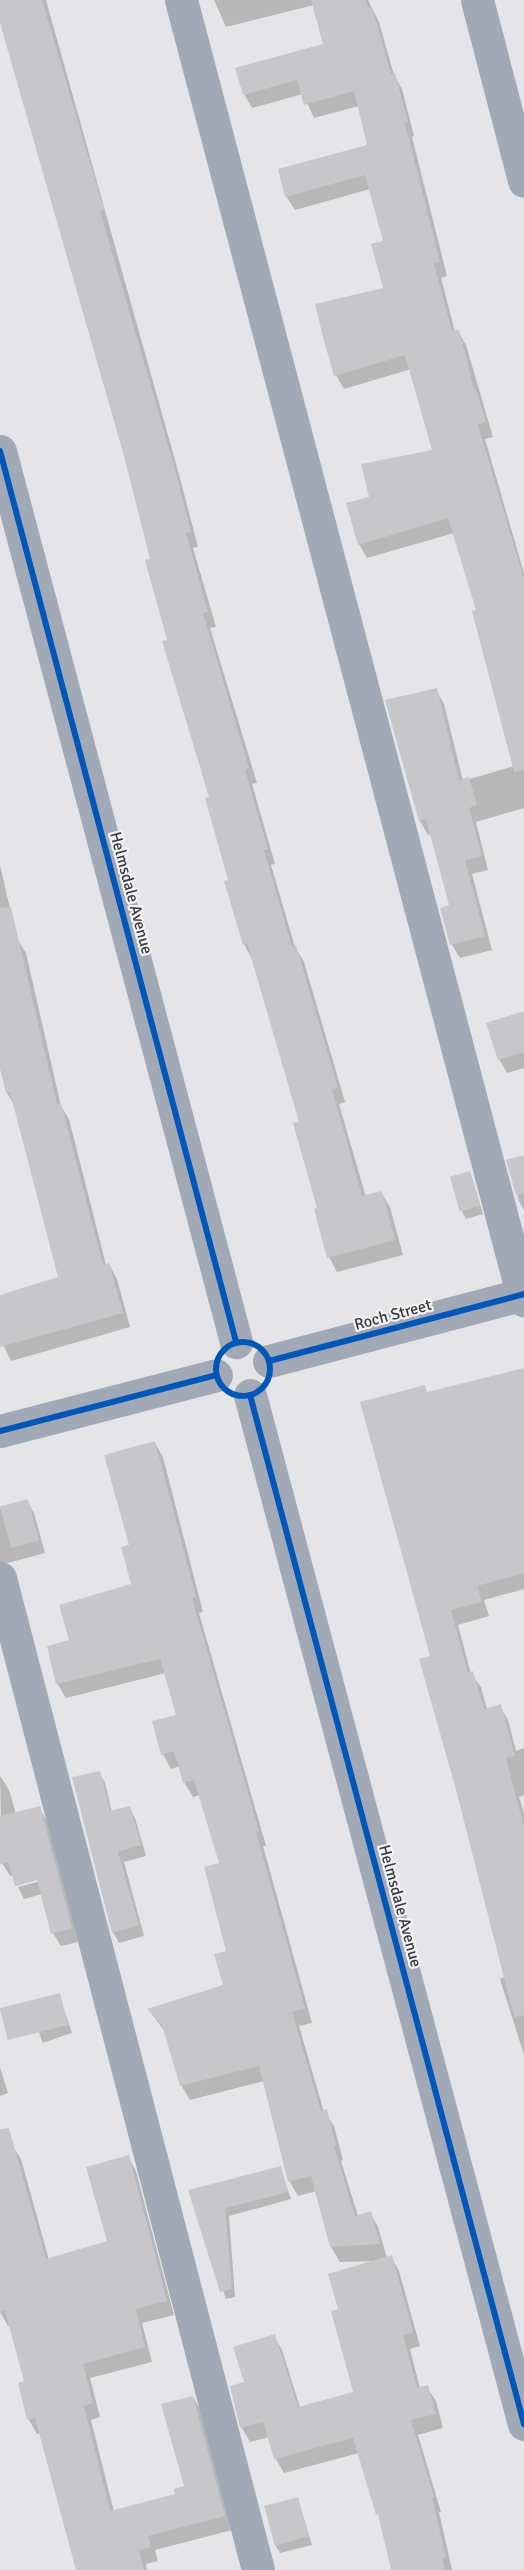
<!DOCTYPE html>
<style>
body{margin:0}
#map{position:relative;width:524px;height:2570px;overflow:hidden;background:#e5e5e7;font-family:Signika,sans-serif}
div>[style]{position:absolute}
.shadow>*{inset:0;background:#0003;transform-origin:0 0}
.building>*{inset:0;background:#c7c7c9;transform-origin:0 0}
.minor>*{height:33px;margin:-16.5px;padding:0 16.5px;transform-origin:16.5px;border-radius:16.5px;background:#a1a8b6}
.cycleway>*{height:6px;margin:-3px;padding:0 3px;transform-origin:3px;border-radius:3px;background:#0057b8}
.cycleway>.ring{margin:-3px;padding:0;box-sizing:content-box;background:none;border:6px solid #0057b8;border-radius:50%}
span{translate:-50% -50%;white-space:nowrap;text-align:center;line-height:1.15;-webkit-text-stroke:4.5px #f1f1f6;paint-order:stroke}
.street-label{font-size:16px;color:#3b3b3c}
</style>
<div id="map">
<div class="shadow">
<i style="clip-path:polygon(0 0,46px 0,180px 478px,198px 547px,193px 548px,216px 627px,210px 628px,257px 783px,252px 784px,275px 864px,271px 865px,295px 947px,304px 962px,345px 1102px,339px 1104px,366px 1197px,381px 1192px,390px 1207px,403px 1255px,337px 1272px,329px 1257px,301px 1123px,252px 959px,244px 944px,211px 798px,125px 456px,0 17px)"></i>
<i style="clip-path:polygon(214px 0,368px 0,379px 22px,394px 75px,402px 89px,414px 136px,412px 137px,447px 276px,441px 278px,455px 332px,458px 331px,466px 345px,493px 437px,485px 439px,524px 573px,524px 808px,476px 822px,488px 870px,472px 874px,492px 950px,460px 958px,452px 945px,451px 906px,431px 834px,428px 835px,420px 821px,387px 701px,436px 690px,444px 704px,463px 781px,514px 766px,478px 611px,454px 533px,367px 558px,359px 544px,370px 498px,434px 451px,411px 369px,344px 389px,336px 375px,385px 289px,384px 242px,370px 189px,295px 210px,286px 196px,369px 146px,359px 106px,314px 118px,303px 94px,252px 108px,244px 94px,325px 45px,314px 5px,226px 27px)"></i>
<i style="clip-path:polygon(0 865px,17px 939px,26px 953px,61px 1106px,69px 1119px,106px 1265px,109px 1264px,117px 1279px,130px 1327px,11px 1361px,0 1338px,0 1296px,60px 1278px,15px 1106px,7px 1093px,0 1061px)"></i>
<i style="clip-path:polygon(524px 1013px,524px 1068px,507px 1073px,499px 1059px)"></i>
<i style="clip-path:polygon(524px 1156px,524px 1210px,519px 1201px,508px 1160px)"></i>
<i style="clip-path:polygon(470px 1172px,483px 1214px,466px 1219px,462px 1211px)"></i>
<i style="clip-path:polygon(524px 1375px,524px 1589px,484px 1600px,489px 1616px,458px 1625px,471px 1674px,481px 1687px,487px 1710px,500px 1706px,508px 1720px,516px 1751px,524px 1748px,524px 1795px,519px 1797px,524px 1813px,524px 2055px,500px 1979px,505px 1977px,431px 1657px,428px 1394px)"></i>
<i style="clip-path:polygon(155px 1443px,163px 1457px,203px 1612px,199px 1613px,266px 1846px,263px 1846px,312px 2023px,299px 2026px,324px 2112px,334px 2126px,343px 2160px,341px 2161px,358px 2216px,370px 2213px,378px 2227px,387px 2258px,391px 2257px,399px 2271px,420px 2346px,410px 2349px,420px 2388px,427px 2387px,436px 2401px,443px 2428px,418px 2435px,441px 2512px,439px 2512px,452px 2570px,392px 2570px,381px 2521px,359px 2453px,284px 2473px,276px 2459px,269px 2437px,250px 2442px,242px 2428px,231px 2387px,246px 2383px,274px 2336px,282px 2350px,300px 2407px,355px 2393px,340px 2310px,378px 2261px,340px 2262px,331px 2247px,317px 2191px,298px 2196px,290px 2182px,264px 2081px,190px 2100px,181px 2085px,166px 2033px,149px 2010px,225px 1986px,228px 1952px,221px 1864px,200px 1795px,193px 1797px,184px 1782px,180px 1766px,171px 1769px,163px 1754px,178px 1716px,166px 1673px,66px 1698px,57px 1683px,71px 1641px,133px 1585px,131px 1546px)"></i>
<i style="clip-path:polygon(27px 1501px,34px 1513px,45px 1553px,0 1565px,0 1508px)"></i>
<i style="clip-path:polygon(99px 1772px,105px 1783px,112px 1812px,129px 1807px,135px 1818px,146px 1856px,124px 1862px,144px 1936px,119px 1943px,113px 1932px)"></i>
<i style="clip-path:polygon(0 1776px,9px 1790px,16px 1814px,39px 1808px,47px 1821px,78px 1942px,61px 1946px,53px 1933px,42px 1894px,24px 1899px,18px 1887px,45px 1880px,44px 1877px,18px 1884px,18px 1887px,14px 1875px,10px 1876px,2px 1863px)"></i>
<i style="left:59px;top:1995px;width:40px;height:31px;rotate:71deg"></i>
<i style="clip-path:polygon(0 2067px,8px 2093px,0 2096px)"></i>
<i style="clip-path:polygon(0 2136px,12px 2145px,21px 2159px,49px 2260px,109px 2242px,128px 2157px,136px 2171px,174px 2315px,142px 2323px,152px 2362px,90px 2378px,100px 2417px,91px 2420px,114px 2512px,177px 2495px,186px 2487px,193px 2397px,201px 2411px,232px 2530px,155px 2550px,158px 2561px,146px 2564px,147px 2570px,78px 2570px,40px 2433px,37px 2434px,29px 2420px,19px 2384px,25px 2382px,10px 2325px,8px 2326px,0 2312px)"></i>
<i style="clip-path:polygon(280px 2167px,291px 2199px,229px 2216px,235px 2297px,226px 2299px,190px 2191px)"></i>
<i style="clip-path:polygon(298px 2499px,312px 2545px,280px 2553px,275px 2545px)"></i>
</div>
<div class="building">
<i style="clip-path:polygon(0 0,42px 0,104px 210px,100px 211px,173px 462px,191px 532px,186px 533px,208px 612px,203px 613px,249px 768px,245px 770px,268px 849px,264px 850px,292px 947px,296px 945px,338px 1088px,332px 1089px,362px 1196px,382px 1191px,395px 1240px,327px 1258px,314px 1209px,317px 1208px,293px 1123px,299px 1122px,247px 943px,243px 945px,224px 881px,228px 880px,205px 798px,209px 797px,162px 641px,167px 640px,145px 560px,150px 559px,124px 456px,0 23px)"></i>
<i style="clip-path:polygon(311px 0,365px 0,368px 8px,372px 7px,391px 74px,395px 73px,408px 122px,405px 123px,440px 262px,434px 264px,452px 331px,459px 330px,474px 389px,476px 389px,486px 422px,478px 425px,524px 579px,524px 770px,514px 772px,472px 611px,476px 610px,448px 518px,358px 545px,346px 503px,369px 497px,361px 464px,432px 450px,405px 355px,334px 376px,323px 337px,315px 304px,383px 288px,371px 244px,383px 241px,365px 175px,285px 197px,278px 169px,367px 145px,354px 91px,304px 105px,297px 80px,243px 95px,235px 68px,323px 44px)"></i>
<i style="clip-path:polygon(437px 688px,459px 780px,469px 777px,477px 805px,469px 808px,482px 856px,465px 860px,485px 936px,450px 945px,440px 908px,449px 905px,426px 819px,419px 821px,385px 700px)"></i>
<i style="clip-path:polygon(11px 907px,57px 1104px,61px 1103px,103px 1265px,109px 1263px,123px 1313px,0 1347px,0 1295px,58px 1277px,10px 1092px,6px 1093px,0 1069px,0 908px)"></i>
<i style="clip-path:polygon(524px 1011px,524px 1052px,498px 1060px,486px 1023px)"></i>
<i style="clip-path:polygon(524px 1155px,524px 1193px,516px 1195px,506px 1160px)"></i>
<i style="left:470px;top:1171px;width:36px;height:21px;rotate:74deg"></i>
<i style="clip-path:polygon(524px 1368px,524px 1573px,477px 1586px,482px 1602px,451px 1610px,468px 1673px,473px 1671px,484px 1709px,501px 1704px,515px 1756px,506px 1758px,524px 1827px,524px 2015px,514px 2017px,455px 1786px,419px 1659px,430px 1656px,360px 1402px,425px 1385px,427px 1392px)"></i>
<i style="clip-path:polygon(155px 1441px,196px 1597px,192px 1598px,259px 1831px,256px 1832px,305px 2008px,292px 2012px,321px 2111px,327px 2109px,336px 2145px,334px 2146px,355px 2216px,371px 2211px,380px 2244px,330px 2247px,311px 2176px,288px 2182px,259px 2066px,180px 2086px,162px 2025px,147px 2009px,223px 1985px,214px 1954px,226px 1951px,204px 1867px,219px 1863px,194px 1780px,183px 1783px,174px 1751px,161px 1755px,152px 1721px,176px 1715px,160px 1659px,56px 1684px,47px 1646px,69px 1640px,59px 1605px,131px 1584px,121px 1547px,129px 1545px,104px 1455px)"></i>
<i style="left:28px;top:1499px;width:43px;height:29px;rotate:75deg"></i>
<i style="clip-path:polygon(100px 1771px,110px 1811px,130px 1806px,141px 1845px,118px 1852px,139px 1925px,112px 1933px,72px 1777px)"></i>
<i style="clip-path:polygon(40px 1806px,72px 1928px,51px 1934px,37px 1880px,15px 1886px,8px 1862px,0 1864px,0 1816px)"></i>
<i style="left:60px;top:1993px;width:33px;height:62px;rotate:76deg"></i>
<i style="clip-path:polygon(9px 2128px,46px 2259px,107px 2241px,86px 2167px,129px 2155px,167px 2301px,136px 2309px,145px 2347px,83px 2364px,93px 2403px,84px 2406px,110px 2511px,175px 2494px,174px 2489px,184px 2486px,161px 2404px,193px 2396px,225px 2516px,148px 2536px,151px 2547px,139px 2550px,144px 2570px,76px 2570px,35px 2418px,27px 2420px,18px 2383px,24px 2381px,5px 2311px,0 2312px,0 2129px)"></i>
<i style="clip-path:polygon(281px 2166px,288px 2192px,225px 2208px,232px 2289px,220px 2292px,188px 2190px)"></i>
<i style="clip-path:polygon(392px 2255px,413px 2332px,403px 2335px,417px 2388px,428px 2385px,436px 2414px,411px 2420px,434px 2497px,432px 2498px,446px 2557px,442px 2558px,445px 2570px,391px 2570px,378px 2514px,376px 2515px,353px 2438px,274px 2459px,263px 2422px,240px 2428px,230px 2386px,244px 2382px,233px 2347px,275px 2334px,298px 2407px,353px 2392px,331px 2311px,338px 2309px,328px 2274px)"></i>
<i style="left:298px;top:2497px;width:41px;height:35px;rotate:75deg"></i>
</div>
<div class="minor">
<i style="left:181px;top:0;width:1345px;rotate:75.23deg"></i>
<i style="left:477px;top:0;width:187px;rotate:75.4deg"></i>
<i style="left:0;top:451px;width:922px;rotate:75.16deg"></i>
<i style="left:269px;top:1361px;width:264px;rotate:-14.7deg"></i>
<i style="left:250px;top:1395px;width:1065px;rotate:75.09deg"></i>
<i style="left:0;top:1431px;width:223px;rotate:-14.5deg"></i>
<i style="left:0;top:1578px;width:1025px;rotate:75.42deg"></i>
</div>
<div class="cycleway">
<i style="left:0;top:451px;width:922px;rotate:75.16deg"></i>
<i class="ring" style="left:216px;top:1342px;width:48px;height:48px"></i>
<i style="left:269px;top:1361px;width:264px;rotate:-14.7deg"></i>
<i style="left:250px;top:1395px;width:1065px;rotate:75.09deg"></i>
<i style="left:0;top:1431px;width:223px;rotate:-14.5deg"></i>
</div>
<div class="street-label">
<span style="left:131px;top:893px;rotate:75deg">Helmsdale Avenue</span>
<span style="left:393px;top:1315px;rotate:-15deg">Roch Street</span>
<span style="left:400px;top:1906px;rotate:75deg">Helmsdale Avenue</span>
</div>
</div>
